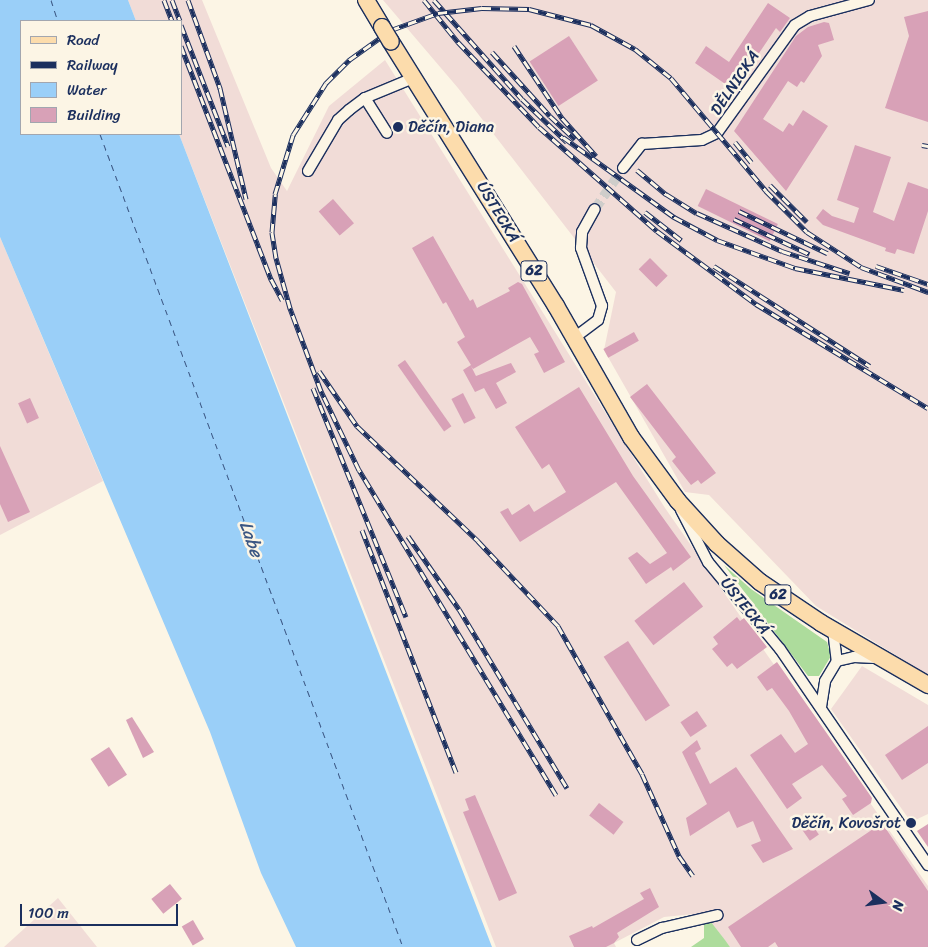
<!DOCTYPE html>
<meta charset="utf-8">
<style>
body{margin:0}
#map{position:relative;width:928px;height:947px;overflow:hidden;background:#fcf5e5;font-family:Sriracha,sans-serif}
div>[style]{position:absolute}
.built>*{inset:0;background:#f1dcd7}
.green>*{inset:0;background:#addc9c}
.water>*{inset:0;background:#9acff8}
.ferry>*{height:1px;margin-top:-0.5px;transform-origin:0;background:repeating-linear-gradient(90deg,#3b5784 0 6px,transparent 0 11px)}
.building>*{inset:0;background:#d8a1b7;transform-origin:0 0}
.minor-tunnel>*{height:10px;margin-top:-5px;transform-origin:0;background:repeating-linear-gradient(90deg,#cfcdca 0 10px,transparent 0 15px)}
.roads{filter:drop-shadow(1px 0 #1b2f5e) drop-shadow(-1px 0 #1b2f5e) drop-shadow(0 1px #1b2f5e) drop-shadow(0 -1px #1b2f5e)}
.minor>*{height:10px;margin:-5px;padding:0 5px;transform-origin:5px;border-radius:5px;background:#fcf5e5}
.primary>*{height:16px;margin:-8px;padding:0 8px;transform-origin:8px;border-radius:8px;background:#fcdcac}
.rail>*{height:5px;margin-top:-2.5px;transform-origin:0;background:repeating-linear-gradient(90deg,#fcf5e5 0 9px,#1b2f5e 0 18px);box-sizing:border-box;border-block:1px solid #1b2f5e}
.bridges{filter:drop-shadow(1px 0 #1b2f5e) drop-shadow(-1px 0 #1b2f5e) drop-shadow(0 1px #1b2f5e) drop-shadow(0 -1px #1b2f5e)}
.primary-bridge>*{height:16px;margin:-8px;padding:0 8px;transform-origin:8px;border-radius:8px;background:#fcdcac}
.dots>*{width:14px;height:14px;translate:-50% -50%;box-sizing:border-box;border:2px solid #fcf5e5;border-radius:50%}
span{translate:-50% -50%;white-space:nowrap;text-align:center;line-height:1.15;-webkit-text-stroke:5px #fcf5e5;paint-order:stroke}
.shield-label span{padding:1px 4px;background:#fcf5e5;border:1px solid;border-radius:4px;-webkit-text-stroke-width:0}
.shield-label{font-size:15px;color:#1b2f5e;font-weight:700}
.street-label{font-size:16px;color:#1b2f5e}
.poi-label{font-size:16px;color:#1b2f5e}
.left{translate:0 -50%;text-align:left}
.right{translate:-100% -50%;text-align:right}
.water-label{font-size:18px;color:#3b5784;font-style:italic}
.legend{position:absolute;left:20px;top:20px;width:162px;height:115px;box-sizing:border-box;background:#fcf5e5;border:1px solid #a2a6af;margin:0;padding:6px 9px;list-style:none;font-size:15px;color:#1b2f5e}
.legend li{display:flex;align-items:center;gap:10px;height:25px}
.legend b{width:25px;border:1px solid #a2a6af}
.north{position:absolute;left:858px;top:877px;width:50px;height:50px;-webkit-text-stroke:4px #fcf5e5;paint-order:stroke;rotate:104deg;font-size:14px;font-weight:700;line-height:20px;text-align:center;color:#1b2f5e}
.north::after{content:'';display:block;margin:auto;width:18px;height:22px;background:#1b2f5e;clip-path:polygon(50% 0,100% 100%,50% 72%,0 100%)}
.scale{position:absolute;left:20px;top:904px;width:158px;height:22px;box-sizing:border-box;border:2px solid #1b2f5e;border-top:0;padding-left:6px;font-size:15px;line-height:18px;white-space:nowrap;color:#1b2f5e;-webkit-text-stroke:4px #fcf5e5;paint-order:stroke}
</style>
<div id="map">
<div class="built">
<i style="clip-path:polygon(128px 0,202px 0,271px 168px,287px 191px,329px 106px,385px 60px,665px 508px,928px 886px,928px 947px,730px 947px,704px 913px,664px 917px,614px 943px,616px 947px,496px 947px,179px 134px,181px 21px,136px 21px)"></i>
<i style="clip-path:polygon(383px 0,928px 0,928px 675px,816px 606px,709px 495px,685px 492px,604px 350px,616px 292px,458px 88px)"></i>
<i style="clip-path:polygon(0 237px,103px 481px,0 535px)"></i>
<i style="clip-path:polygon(862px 666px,928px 705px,928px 814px,911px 822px,831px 709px)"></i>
<i style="clip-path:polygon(58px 898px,97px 947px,4px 947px)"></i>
</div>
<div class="green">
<i style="clip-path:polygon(724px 565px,751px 589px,827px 642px,831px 656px,819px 676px,808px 676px)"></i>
<i style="clip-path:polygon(704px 913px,725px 940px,730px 947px,691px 947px,704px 938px)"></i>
</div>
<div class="water">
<i style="clip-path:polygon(0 0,128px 0,136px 21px,21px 21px,21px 134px,179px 134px,492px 947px,296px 947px,261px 873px,210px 732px,0 237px)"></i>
</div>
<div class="ferry">
<i style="left:51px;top:0;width:22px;rotate:72deg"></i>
<i style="left:100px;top:134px;width:868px;rotate:69.56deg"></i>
</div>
<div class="building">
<i style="clip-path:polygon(768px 3px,790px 18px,780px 32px,776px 28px,734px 90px,695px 63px,706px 46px,729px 62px)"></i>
<i style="clip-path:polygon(928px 11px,928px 122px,885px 108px,909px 36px,904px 17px)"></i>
<i style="clip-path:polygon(824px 22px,829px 23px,834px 40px,818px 45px,822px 56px,804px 83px,801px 81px,797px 87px,788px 81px,763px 119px,783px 132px,789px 123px,793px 126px,803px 110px,828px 126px,786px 191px,734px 131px,796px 36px,808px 27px)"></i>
<i style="left:569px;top:36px;width:53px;height:47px;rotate:57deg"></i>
<i style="clip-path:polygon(855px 145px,891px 157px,873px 212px,894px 221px,908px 182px,928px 189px,928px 211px,914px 254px,897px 249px,895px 254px,885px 251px,886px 248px,823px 225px,816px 218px,823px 209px,832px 216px,854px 223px,859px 208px,837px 200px)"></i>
<i style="left:706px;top:189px;width:80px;height:19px;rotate:26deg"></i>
<i style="left:333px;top:199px;width:32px;height:19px;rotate:49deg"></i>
<i style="clip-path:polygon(433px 236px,470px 301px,473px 299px,477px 308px,510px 291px,508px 288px,518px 282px,522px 284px,565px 362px,544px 373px,534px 354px,539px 352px,530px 337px,473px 369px,471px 366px,476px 376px,511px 363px,516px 372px,496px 383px,507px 403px,496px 409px,484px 388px,475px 392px,463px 370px,471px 365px,457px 342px,465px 337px,446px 302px,443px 304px,412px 248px)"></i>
<i style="left:650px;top:258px;width:25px;height:16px;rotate:45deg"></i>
<i style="left:634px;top:332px;width:10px;height:35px;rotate:61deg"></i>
<i style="left:405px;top:360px;width:81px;height:9px;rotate:55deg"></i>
<i style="clip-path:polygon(647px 384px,716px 473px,701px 484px,698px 480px,691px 485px,672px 461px,676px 457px,630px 397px)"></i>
<i style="clip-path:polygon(579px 387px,633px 476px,691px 557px,673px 571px,671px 567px,646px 584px,628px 558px,637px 552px,650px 564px,667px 553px,616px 482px,520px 542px,500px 512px,508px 508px,512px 515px,529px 504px,534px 512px,566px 492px,549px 464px,542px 469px,515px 427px)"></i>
<i style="left:463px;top:393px;width:28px;height:13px;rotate:63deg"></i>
<i style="left:30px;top:398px;width:22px;height:13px;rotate:66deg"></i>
<i style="clip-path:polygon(0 446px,30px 512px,8px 522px,0 504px)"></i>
<i style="left:684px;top:582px;width:31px;height:63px;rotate:52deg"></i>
<i style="clip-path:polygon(737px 617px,740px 621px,744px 618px,767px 647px,737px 669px,732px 663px,727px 667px,712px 649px,718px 644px,713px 637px)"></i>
<i style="left:628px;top:641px;width:77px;height:29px;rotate:57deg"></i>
<i style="clip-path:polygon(777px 662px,872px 798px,871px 803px,853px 815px,842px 799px,847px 796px,822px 765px,792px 784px,802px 798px,787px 809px,750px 755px,781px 734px,795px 753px,808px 744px,789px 711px,772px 688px,767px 691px,757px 677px)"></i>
<i style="left:697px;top:711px;width:18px;height:20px;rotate:56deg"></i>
<i style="clip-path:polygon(132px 717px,154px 752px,143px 758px,126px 720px)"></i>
<i style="clip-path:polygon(928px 726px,928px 763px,902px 780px,885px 755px)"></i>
<i style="clip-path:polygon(697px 740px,701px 749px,695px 753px,710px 784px,736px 767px,793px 849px,763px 863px,751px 845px,761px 841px,753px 821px,737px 828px,729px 811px,690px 836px,686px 818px,707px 804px,682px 752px)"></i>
<i style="left:109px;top:747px;width:33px;height:22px;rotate:57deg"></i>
<i style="clip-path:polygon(475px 795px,517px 893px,499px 901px,463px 812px,469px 810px,465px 799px)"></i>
<i style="left:599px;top:803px;width:31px;height:16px;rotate:38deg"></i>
<i style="left:808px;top:819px;width:19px;height:11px;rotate:55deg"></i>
<i style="clip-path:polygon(882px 823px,928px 891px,928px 947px,778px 947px,775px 942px,768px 947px,741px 947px,728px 927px)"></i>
<i style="clip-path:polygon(928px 824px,928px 847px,917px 831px)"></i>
<i style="left:170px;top:884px;width:19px;height:24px;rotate:51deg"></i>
<i style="clip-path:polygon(650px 888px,659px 907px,617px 933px,619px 937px,614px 943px,606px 947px,574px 947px,569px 936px,592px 926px,593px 928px,644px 899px,640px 893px)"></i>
<i style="left:193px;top:920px;width:22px;height:13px;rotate:60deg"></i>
</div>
<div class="minor-tunnel">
<i style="left:595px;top:209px;width:50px;rotate:-55.7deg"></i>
</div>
<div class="roads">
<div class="minor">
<i style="left:365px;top:98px;width:41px;rotate:57.8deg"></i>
<i style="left:623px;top:168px;width:31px;rotate:-52deg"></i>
<i style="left:642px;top:144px;width:60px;rotate:-3.8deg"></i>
<i style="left:702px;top:140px;width:17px;rotate:-25deg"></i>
<i style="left:717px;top:133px;width:133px;rotate:-54.2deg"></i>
<i style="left:795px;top:25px;width:17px;rotate:-31deg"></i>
<i style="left:810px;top:16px;width:61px;rotate:-15.2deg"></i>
<i style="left:308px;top:171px;width:59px;rotate:-59.5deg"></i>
<i style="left:338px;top:120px;width:15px;rotate:-42deg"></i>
<i style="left:349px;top:110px;width:20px;rotate:-37deg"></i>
<i style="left:365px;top:98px;width:52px;rotate:-22.6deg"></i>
<i style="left:574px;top:338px;width:30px;rotate:-37deg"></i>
<i style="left:598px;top:320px;width:15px;rotate:-74deg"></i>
<i style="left:602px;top:306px;width:62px;rotate:-109.9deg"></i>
<i style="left:581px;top:248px;width:16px;rotate:-86deg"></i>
<i style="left:582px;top:232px;width:26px;rotate:-61deg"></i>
<i style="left:681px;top:510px;width:59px;rotate:62.6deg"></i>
<i style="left:708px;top:562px;width:113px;rotate:50.4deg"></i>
<i style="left:780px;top:649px;width:262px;rotate:55.6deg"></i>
<i style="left:833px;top:630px;width:31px;rotate:83deg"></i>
<i style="left:821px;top:707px;width:26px;rotate:-81deg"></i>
<i style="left:825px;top:681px;width:23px;rotate:-59deg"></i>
<i style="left:837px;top:661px;width:17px;rotate:-13deg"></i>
<i style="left:854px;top:657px;width:21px;rotate:3deg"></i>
<i style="left:637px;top:940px;width:28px;rotate:-26deg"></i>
<i style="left:662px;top:928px;width:57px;rotate:-13.1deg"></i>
</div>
<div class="primary">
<i style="left:366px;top:0;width:31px;rotate:59deg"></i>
<i style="left:391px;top:42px;width:311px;rotate:58deg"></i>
<i style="left:556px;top:306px;width:151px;rotate:60.2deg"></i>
<i style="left:631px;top:437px;width:79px;rotate:53.7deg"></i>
<i style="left:678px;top:501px;width:58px;rotate:47.8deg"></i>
<i style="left:717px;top:544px;width:57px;rotate:41.5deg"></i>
<i style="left:760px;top:582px;width:73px;rotate:33.9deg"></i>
<i style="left:821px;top:623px;width:124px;rotate:30.1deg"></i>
</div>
</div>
<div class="rail">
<i style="left:164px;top:0;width:22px;rotate:69deg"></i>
<i style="left:172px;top:0;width:22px;rotate:69deg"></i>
<i style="left:188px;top:0;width:94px;rotate:70deg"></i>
<i style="left:220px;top:88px;width:114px;rotate:76.8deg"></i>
<i style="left:424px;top:0;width:54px;rotate:51deg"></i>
<i style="left:458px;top:42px;width:117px;rotate:46.4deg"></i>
<i style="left:539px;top:127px;width:157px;rotate:41.4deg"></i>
<i style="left:657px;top:231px;width:123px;rotate:36.4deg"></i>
<i style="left:756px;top:304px;width:201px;rotate:31.2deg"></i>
<i style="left:434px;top:0;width:132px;rotate:48.4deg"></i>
<i style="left:522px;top:99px;width:62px;rotate:43.7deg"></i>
<i style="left:181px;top:25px;width:130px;rotate:68.8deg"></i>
<i style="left:181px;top:46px;width:250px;rotate:68.9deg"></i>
<i style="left:271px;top:279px;width:24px;rotate:62deg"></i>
<i style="left:514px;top:46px;width:87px;rotate:56.3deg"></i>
<i style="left:562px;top:118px;width:51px;rotate:48.2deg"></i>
<i style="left:492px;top:52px;width:86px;rotate:47.8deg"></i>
<i style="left:550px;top:116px;width:34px;rotate:43deg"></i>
<i style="left:563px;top:137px;width:137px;rotate:35.8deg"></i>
<i style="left:674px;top:217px;width:49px;rotate:28.1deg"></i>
<i style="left:717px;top:240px;width:83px;rotate:19.7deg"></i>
<i style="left:795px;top:268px;width:111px;rotate:11.4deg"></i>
<i style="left:735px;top:142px;width:26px;rotate:51deg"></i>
<i style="left:922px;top:145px;width:6px;rotate:9deg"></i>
<i style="left:637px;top:170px;width:38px;rotate:40deg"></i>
<i style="left:666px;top:194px;width:36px;rotate:32deg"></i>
<i style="left:697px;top:213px;width:93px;rotate:24.1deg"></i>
<i style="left:782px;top:251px;width:71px;rotate:18.2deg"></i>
<i style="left:770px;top:185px;width:52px;rotate:45deg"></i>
<i style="left:739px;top:211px;width:98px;rotate:25.5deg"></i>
<i style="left:645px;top:212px;width:46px;rotate:37.9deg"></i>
<i style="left:734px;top:219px;width:83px;rotate:25deg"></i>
<i style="left:714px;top:266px;width:185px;rotate:32.7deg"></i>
<i style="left:876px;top:266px;width:55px;rotate:19.1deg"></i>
<i style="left:319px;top:371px;width:67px;rotate:55.4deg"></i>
<i style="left:357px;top:426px;width:167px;rotate:43.5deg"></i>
<i style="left:478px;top:541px;width:117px;rotate:46.7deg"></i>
<i style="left:558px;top:626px;width:170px;rotate:60.4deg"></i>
<i style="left:642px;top:774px;width:90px;rotate:65.7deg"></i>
<i style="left:679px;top:856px;width:24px;rotate:55deg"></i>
<i style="left:313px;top:388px;width:247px;rotate:67.9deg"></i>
<i style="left:362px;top:530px;width:260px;rotate:68.8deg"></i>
<i style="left:408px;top:536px;width:89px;rotate:55.1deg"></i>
<i style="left:459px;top:609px;width:209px;rotate:58.9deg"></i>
<i style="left:556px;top:795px;width:380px;rotate:-121.2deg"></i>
<i style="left:359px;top:470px;width:88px;rotate:-115.7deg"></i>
<i style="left:321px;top:391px;width:89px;rotate:-110.5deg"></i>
<i style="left:290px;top:308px;width:52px;rotate:-105.6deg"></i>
<i style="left:276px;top:258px;width:26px;rotate:-99deg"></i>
<i style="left:272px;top:232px;width:38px;rotate:-85deg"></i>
<i style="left:275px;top:194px;width:62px;rotate:-73deg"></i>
<i style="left:293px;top:135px;width:62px;rotate:-57.6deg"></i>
<i style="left:326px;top:83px;width:33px;rotate:-45deg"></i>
<i style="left:349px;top:60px;width:52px;rotate:-35.5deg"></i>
<i style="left:391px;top:30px;width:50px;rotate:-19.9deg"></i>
<i style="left:438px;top:13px;width:44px;rotate:-6.5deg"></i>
<i style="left:482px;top:8px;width:47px;rotate:1.2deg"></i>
<i style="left:529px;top:9px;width:64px;rotate:14.5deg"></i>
<i style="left:591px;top:25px;width:50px;rotate:28.6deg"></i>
<i style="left:635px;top:49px;width:46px;rotate:38.9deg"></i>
<i style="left:671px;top:78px;width:148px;rotate:49.9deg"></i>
<i style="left:766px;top:191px;width:58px;rotate:45deg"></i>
<i style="left:807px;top:232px;width:64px;rotate:32.9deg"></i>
<i style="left:861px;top:267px;width:72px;rotate:20.5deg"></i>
</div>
<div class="bridges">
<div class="primary-bridge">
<i style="left:382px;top:27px;width:17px;rotate:59deg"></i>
</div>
</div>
<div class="dots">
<i style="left:398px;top:127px;background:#1b2f5e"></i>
<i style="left:911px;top:823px;background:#1b2f5e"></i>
</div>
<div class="shield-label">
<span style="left:534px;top:271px">62</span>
<span style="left:778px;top:595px">62</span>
</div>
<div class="street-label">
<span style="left:735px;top:83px;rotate:-56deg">DĚLNICKÁ</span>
<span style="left:498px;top:212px;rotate:59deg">ÚSTECKÁ</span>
<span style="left:745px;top:606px;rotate:51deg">ÚSTECKÁ</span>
</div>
<div class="poi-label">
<span class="left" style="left:408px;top:127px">Děčín, Diana</span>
<span class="right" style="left:901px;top:823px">Děčín, Kovošrot</span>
</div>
<div class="water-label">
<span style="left:251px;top:539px;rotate:70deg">Labe</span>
</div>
<ul class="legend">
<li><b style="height:6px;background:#fcdcac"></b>Road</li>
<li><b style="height:6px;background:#1b2f5e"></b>Railway</li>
<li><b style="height:14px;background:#9acff8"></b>Water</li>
<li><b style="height:14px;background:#d8a1b7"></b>Building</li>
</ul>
<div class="north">N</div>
<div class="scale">100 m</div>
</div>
